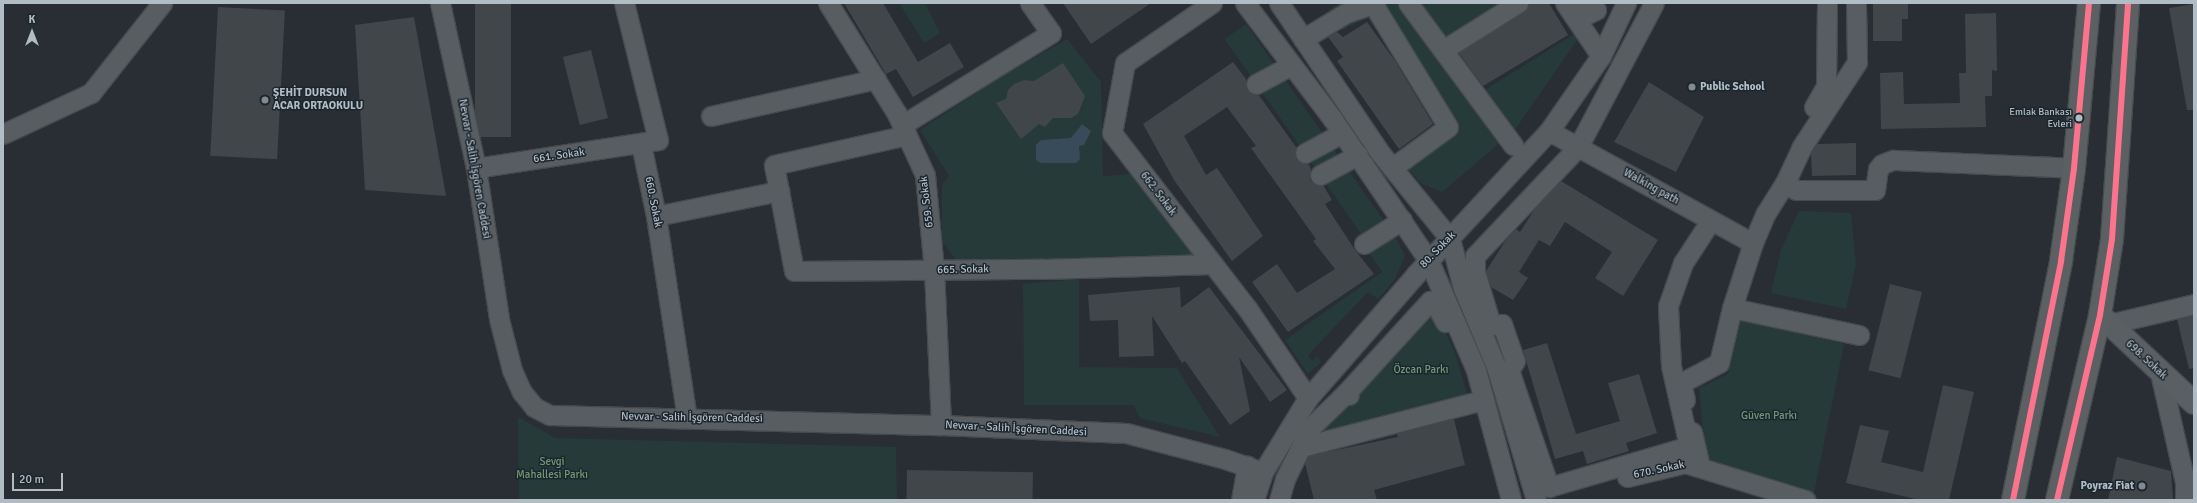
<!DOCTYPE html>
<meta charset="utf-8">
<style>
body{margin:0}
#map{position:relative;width:2197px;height:503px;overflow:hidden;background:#282e34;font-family:Signika,sans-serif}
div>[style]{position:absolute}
.green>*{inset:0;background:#263a39;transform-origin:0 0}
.water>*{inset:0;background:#374b5a}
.building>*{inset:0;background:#40464a;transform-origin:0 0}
.roads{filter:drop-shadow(1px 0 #464a4f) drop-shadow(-1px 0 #464a4f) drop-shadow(0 1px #464a4f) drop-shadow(0 -1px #464a4f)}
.minor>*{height:19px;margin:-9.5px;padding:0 9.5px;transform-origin:9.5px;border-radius:9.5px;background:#585d62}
.major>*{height:22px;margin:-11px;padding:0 11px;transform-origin:11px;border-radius:11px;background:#5a5f64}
.highway>*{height:22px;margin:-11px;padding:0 11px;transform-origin:11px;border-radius:11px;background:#5c6062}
.bus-1>*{height:6px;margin:-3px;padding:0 3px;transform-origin:3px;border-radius:3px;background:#fc738d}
.dots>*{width:11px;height:11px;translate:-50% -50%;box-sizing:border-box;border:2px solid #1c262e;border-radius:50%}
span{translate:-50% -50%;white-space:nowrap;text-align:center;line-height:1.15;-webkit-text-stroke:3px #1c262e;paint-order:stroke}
.bus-label{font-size:10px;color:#b2bcc5}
.right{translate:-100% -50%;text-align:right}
.poi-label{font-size:11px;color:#b2bcc5;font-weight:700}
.left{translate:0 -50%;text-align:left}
.street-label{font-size:11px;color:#b2bcc5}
.park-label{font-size:11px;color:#729975}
.frame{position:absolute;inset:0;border:4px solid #b2bcc5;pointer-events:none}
.north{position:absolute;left:12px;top:12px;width:40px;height:40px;-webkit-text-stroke:3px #1c262e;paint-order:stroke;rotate:0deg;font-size:11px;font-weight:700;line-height:16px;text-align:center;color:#b2bcc5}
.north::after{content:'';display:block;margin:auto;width:14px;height:18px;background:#b2bcc5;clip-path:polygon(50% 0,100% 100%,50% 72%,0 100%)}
.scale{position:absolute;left:12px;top:473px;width:51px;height:18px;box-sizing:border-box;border:2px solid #b2bcc5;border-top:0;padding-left:5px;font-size:12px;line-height:14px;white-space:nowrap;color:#b2bcc5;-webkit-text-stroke:3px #1c262e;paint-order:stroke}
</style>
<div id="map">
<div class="green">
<i style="clip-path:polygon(899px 3px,925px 3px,940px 33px,924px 43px)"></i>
<i style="clip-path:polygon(1339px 3px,1519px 3px,1442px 52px,1472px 98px,1587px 26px,1514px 131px,1442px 192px,1422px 184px,1402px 163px,1456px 124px,1376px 14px,1342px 30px,1328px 10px)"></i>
<i style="left:1246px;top:24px;width:246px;height:26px;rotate:55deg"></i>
<i style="clip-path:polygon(1067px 39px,1101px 82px,1103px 176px,1131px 174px,1199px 259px,960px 265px,942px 241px,942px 184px,949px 176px,920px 130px,999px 78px)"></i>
<i style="clip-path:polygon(1799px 211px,1851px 213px,1856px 264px,1846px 309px,1771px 293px,1781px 250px)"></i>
<i style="clip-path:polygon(1389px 234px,1397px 240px,1405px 256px,1395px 279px,1378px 299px,1368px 292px,1308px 355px,1312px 361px,1317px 356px,1321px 362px,1308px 374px,1285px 340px,1382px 272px,1367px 249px)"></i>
<i style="clip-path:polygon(1079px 279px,1079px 367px,1177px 368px,1220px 437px,1140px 418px,1134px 405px,1024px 405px,1023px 284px)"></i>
<i style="clip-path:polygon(1432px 303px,1455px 353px,1468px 397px,1313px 435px)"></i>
<i style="clip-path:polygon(1740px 319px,1844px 344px,1814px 493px,1706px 460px,1699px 388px,1728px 374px)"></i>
<i style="clip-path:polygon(518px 417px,555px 438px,896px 447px,897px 500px,519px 500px)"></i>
</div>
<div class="water">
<i style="clip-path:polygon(1082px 124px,1091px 131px,1084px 145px,1079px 146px,1080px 159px,1076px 163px,1041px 163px,1036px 160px,1036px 145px,1041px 140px,1071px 138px)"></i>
</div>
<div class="building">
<i style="left:475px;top:3px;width:36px;height:134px"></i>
<i style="clip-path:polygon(844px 3px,883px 3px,918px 62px,950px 43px,964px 67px,913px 97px,896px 69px,886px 74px)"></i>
<i style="clip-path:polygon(1063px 3px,1151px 3px,1091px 44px)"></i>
<i style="clip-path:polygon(1529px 3px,1549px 3px,1568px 35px,1483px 86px,1459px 53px,1524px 12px)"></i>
<i style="clip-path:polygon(1873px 3px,1908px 3px,1908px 19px,1902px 19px,1902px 41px,1873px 41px)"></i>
<i style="clip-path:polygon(2194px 4px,2194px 110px,2187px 110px,2169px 8px)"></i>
<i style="left:218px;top:7px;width:67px;height:149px;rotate:3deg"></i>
<i style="clip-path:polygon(1996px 13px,1997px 71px,1992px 70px,1992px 96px,1985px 96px,1986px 127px,1881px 129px,1880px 73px,1903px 72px,1904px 104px,1960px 103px,1959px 73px,1966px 73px,1965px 14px)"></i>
<i style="clip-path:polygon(414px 17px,446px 196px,365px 190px,355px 25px)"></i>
<i style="clip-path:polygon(1367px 22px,1395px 61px,1433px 124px,1399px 149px,1337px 61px,1343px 57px,1328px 37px,1337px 32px,1343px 37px)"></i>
<i style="left:591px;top:50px;width:70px;height:29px;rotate:76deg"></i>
<i style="clip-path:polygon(1233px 62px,1246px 79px,1247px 90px,1251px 94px,1258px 94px,1296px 147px,1296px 159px,1300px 163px,1308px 163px,1311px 169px,1310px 180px,1314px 184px,1323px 185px,1332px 200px,1325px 204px,1355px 250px,1374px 274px,1288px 332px,1252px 282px,1277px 264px,1297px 293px,1335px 269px,1313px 241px,1316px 239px,1251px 148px,1256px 146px,1227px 107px,1184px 136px,1206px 175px,1217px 168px,1263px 236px,1232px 261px,1174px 180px,1143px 124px)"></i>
<i style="clip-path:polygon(1063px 63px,1085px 96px,1078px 114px,1071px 118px,1053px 118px,1045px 127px,1039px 124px,1021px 139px,996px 103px,1006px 99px,1008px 90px,1014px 84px,1024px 80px,1034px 81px)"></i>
<i style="clip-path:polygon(1649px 82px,1704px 117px,1676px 172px,1614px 142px)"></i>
<i style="clip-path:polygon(1856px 143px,1856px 175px,1812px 176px,1811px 153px,1817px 144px)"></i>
<i style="clip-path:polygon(1561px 181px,1658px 240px,1623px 296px,1595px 278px,1612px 252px,1565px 222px,1550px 246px,1539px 240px,1519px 272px,1528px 278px,1513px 300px,1491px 287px,1486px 271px,1506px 240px,1516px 229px,1520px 232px,1536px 207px)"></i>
<i style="left:1890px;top:284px;width:33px;height:89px;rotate:14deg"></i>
<i style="clip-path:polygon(1180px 287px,1181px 308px,1209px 287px,1287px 390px,1270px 402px,1239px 357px,1250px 411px,1230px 425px,1185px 361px,1182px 363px,1152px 316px,1154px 356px,1119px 357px,1118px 320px,1090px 321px,1088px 295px)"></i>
<i style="clip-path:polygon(2194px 315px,2194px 368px,2189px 369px,2177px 319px)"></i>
<i style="clip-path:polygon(1547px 343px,1576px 434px,1620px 421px,1608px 383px,1639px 374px,1657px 433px,1626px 443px,1629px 451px,1587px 464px,1583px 451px,1555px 459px,1523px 350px)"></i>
<i style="clip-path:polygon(1943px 385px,1974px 392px,1949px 500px,1920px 500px,1846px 483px,1860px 425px,1889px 431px,1881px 462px,1923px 472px)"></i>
<i style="clip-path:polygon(1454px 419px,1465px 465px,1374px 490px,1377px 500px,1314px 500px,1305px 463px,1308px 456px,1398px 437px,1397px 434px)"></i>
<i style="clip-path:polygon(2117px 457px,2171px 471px,2173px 500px,2108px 500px)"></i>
<i style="left:907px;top:470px;width:126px;height:30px;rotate:1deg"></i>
</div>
<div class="roads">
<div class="minor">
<i style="left:440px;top:3px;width:169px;rotate:77.7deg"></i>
<i style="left:476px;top:168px;width:153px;rotate:81.3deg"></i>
<i style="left:499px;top:319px;width:53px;rotate:75.7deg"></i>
<i style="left:512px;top:370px;width:24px;rotate:66deg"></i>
<i style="left:522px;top:392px;width:19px;rotate:51deg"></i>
<i style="left:534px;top:407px;width:18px;rotate:27deg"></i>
<i style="left:550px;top:415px;width:391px;rotate:1.5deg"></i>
<i style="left:941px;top:425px;width:185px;rotate:2.5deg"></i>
<i style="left:1126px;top:433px;width:102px;rotate:14.7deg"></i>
<i style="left:1225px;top:459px;width:40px;rotate:18.9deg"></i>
<i style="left:828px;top:3px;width:131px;rotate:58.1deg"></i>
<i style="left:897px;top:114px;width:67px;rotate:65.3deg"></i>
<i style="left:925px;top:175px;width:95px;rotate:84.6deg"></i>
<i style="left:934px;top:270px;width:155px;rotate:87.4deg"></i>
<i style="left:1212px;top:3px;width:106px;rotate:145.4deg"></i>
<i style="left:1125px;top:63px;width:71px;rotate:100.5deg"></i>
<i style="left:1112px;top:133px;width:221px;rotate:52.4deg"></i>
<i style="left:1247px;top:308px;width:109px;rotate:55.9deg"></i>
<i style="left:1245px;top:3px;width:144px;rotate:52.9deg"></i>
<i style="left:1332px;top:118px;width:173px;rotate:55.9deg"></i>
<i style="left:1429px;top:261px;width:119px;rotate:66.7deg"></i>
<i style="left:1476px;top:370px;width:135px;rotate:74.9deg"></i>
<i style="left:1279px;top:3px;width:182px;rotate:56deg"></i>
<i style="left:1381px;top:154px;width:109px;rotate:50.9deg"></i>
<i style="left:1450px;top:239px;width:51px;rotate:75.1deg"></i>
<i style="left:1463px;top:288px;width:88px;rotate:67.2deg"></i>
<i style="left:1497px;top:369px;width:137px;rotate:73.4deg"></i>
<i style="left:1408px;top:3px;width:177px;rotate:53.5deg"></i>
<i style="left:1565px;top:3px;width:64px;rotate:55.8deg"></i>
<i style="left:1573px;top:3px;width:9px;rotate:54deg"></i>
<i style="left:1578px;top:10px;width:10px;rotate:24deg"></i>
<i style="left:1587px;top:14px;width:10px;rotate:-24deg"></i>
<i style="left:1654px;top:3px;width:163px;rotate:117.8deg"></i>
<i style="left:1578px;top:147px;width:150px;rotate:133.4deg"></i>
<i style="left:1475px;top:256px;width:16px;rotate:90deg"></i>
<i style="left:1475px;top:272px;width:55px;rotate:73.2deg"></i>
<i style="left:1491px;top:325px;width:11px;rotate:-5deg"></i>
<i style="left:1502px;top:324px;width:39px;rotate:71deg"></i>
<i style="left:1515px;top:361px;width:11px;rotate:124deg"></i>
<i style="left:1509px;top:370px;width:124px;rotate:71.1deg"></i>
<i style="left:1549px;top:487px;width:146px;rotate:-16.3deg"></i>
<i style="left:1689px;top:446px;width:82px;rotate:-102.7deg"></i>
<i style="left:1671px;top:366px;width:60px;rotate:-92.9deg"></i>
<i style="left:1668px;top:306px;width:46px;rotate:-70.8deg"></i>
<i style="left:1683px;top:263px;width:51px;rotate:-56.9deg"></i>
<i style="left:1373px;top:4px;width:144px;rotate:58.6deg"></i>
<i style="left:1448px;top:127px;width:69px;rotate:143.8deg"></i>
<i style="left:1303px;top:39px;width:50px;rotate:-31.2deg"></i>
<i style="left:1346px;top:13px;width:31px;rotate:-19deg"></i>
<i style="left:1443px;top:50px;width:89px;rotate:-32.1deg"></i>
<i style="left:1256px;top:84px;width:40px;rotate:-28deg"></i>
<i style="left:1814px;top:107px;width:24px;rotate:-60deg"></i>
<i style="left:1826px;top:86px;width:83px;rotate:-89.3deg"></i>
<i style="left:711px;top:116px;width:169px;rotate:-12.6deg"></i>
<i style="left:902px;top:125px;width:175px;rotate:-31.7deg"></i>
<i style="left:1051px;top:33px;width:37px;rotate:-125deg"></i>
<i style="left:1549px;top:131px;width:233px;rotate:28.8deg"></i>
<i style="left:3px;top:134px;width:97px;rotate:-25deg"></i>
<i style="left:91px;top:93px;width:115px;rotate:-51.7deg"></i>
<i style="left:641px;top:144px;width:74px;rotate:78.2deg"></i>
<i style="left:656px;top:216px;width:204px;rotate:81.3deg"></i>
<i style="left:1305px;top:153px;width:42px;rotate:-28.4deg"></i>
<i style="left:476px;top:168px;width:184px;rotate:-8.7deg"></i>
<i style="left:658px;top:140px;width:141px;rotate:-103.9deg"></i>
<i style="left:1320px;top:175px;width:43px;rotate:-27.8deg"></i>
<i style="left:1785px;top:183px;width:13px;rotate:32deg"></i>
<i style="left:1796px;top:190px;width:79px"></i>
<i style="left:1875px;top:190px;width:21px;rotate:-82deg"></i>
<i style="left:1878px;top:169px;width:6px;rotate:-51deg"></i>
<i style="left:1882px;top:164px;width:12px;rotate:-20deg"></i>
<i style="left:1893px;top:160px;width:181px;rotate:2.5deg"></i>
<i style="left:779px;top:191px;width:81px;rotate:79.4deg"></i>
<i style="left:794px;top:271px;width:249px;rotate:-0.5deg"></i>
<i style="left:1043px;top:269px;width:170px;rotate:-1.7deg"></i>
<i style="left:656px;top:216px;width:126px;rotate:-11.5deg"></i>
<i style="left:779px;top:191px;width:26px;rotate:-101deg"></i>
<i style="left:774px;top:165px;width:136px;rotate:-12.7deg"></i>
<i style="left:1364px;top:244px;width:45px;rotate:-32.3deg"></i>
<i style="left:1732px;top:308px;width:130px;rotate:12deg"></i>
<i style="left:2109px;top:324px;width:87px;rotate:-13.2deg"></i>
<i style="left:2160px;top:373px;width:112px;rotate:77.1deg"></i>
<i style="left:2185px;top:482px;width:18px;rotate:90deg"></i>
<i style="left:1349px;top:395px;width:4px;rotate:-146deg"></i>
<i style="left:1346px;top:393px;width:125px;rotate:-47.6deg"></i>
<i style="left:1430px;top:301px;width:4px"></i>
<i style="left:1434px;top:301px;width:24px;rotate:62deg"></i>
<i style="left:1685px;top:400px;width:17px;rotate:-103deg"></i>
<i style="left:1681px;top:383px;width:43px;rotate:-27.8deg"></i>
<i style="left:1719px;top:363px;width:57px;rotate:-76.7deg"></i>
<i style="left:1732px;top:308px;width:68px;rotate:-72.1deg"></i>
<i style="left:1753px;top:243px;width:33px;rotate:-67deg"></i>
<i style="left:1766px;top:213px;width:36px;rotate:-58deg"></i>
<i style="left:1785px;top:183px;width:38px;rotate:-65deg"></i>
<i style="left:1801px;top:148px;width:103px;rotate:-56.9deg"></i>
<i style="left:1857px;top:62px;width:59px;rotate:-91deg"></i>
<i style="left:1692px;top:432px;width:36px;rotate:77deg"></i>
<i style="left:1301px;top:447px;width:180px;rotate:-14.5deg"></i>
<i style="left:1627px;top:477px;width:60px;rotate:-13.6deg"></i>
<i style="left:1685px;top:463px;width:126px;rotate:17.1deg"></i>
<i style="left:1241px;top:500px;width:35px;rotate:-80deg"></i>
<i style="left:1254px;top:500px;width:29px;rotate:-72deg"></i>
<i style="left:1263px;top:472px;width:87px;rotate:-58.7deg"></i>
<i style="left:1308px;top:398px;width:164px;rotate:-48.9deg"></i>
<i style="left:1416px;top:274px;width:195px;rotate:-47.1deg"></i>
<i style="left:1549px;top:131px;width:91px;rotate:-55.3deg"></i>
<i style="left:1601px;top:56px;width:59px;rotate:-64.7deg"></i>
<i style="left:1279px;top:500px;width:22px;rotate:-74deg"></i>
<i style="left:1285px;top:479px;width:57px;rotate:-63.9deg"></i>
<i style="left:1310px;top:428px;width:50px;rotate:-44.2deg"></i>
</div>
<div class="major">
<i style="left:2100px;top:315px;width:129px;rotate:43.1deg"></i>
</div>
<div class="highway">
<i style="left:2013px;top:500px;width:244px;rotate:-78.6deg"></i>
<i style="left:2061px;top:261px;width:94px;rotate:-82deg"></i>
<i style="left:2074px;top:168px;width:166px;rotate:-84.8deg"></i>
<i style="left:2057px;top:500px;width:190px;rotate:-76.9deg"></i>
<i style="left:2100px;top:315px;width:77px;rotate:-81deg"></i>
<i style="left:2112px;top:239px;width:237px;rotate:-86.1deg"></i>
</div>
</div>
<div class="bus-1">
<i style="left:2013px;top:500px;width:244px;rotate:-78.6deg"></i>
<i style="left:2061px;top:261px;width:94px;rotate:-82deg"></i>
<i style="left:2074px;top:168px;width:166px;rotate:-84.8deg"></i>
<i style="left:2057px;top:500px;width:190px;rotate:-76.9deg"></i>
<i style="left:2100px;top:315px;width:77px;rotate:-81deg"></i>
<i style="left:2112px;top:239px;width:237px;rotate:-86.1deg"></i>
</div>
<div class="dots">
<i style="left:1692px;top:87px;background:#828a92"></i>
<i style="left:265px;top:100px;background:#828a92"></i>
<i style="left:2079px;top:118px;background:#b2bcc5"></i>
<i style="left:2142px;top:486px;background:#828a92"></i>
</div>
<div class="bus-label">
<span class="right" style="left:2072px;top:118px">Emlak Bankası<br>Evleri</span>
</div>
<div class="poi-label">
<span class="left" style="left:1700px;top:87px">Public School</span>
<span class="left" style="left:273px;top:100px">ŞEHİT DURSUN<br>ACAR ORTAOKULU</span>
<span class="right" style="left:2134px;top:486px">Poyraz Fiat</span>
</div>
<div class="street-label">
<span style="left:559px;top:156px;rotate:-8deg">661. Sokak</span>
<span style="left:474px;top:169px;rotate:80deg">Nevvar - Salih İşgören Caddesi</span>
<span style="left:1651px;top:187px;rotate:29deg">Walking path</span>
<span style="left:1158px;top:194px;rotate:53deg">662. Sokak</span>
<span style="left:653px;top:202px;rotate:79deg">660. Sokak</span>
<span style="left:927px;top:202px;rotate:-97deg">659. Sokak</span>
<span style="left:1438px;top:250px;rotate:-46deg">80. Sokak</span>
<span style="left:963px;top:270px;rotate:-1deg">665. Sokak</span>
<span style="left:2146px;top:360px;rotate:43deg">698. Sokak</span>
<span style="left:692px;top:418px;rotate:1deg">Nevvar - Salih İşgören Caddesi</span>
<span style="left:1016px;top:429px;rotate:3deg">Nevvar - Salih İşgören Caddesi</span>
<span style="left:1659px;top:470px;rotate:-12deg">670. Sokak</span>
</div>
<div class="park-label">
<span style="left:1421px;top:370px">Özcan Parkı</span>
<span style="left:1769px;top:416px">Güven Parkı</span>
<span style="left:552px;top:469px">Sevgi<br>Mahallesi Parkı</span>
</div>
<div class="frame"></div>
<div class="north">K</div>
<div class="scale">20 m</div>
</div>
